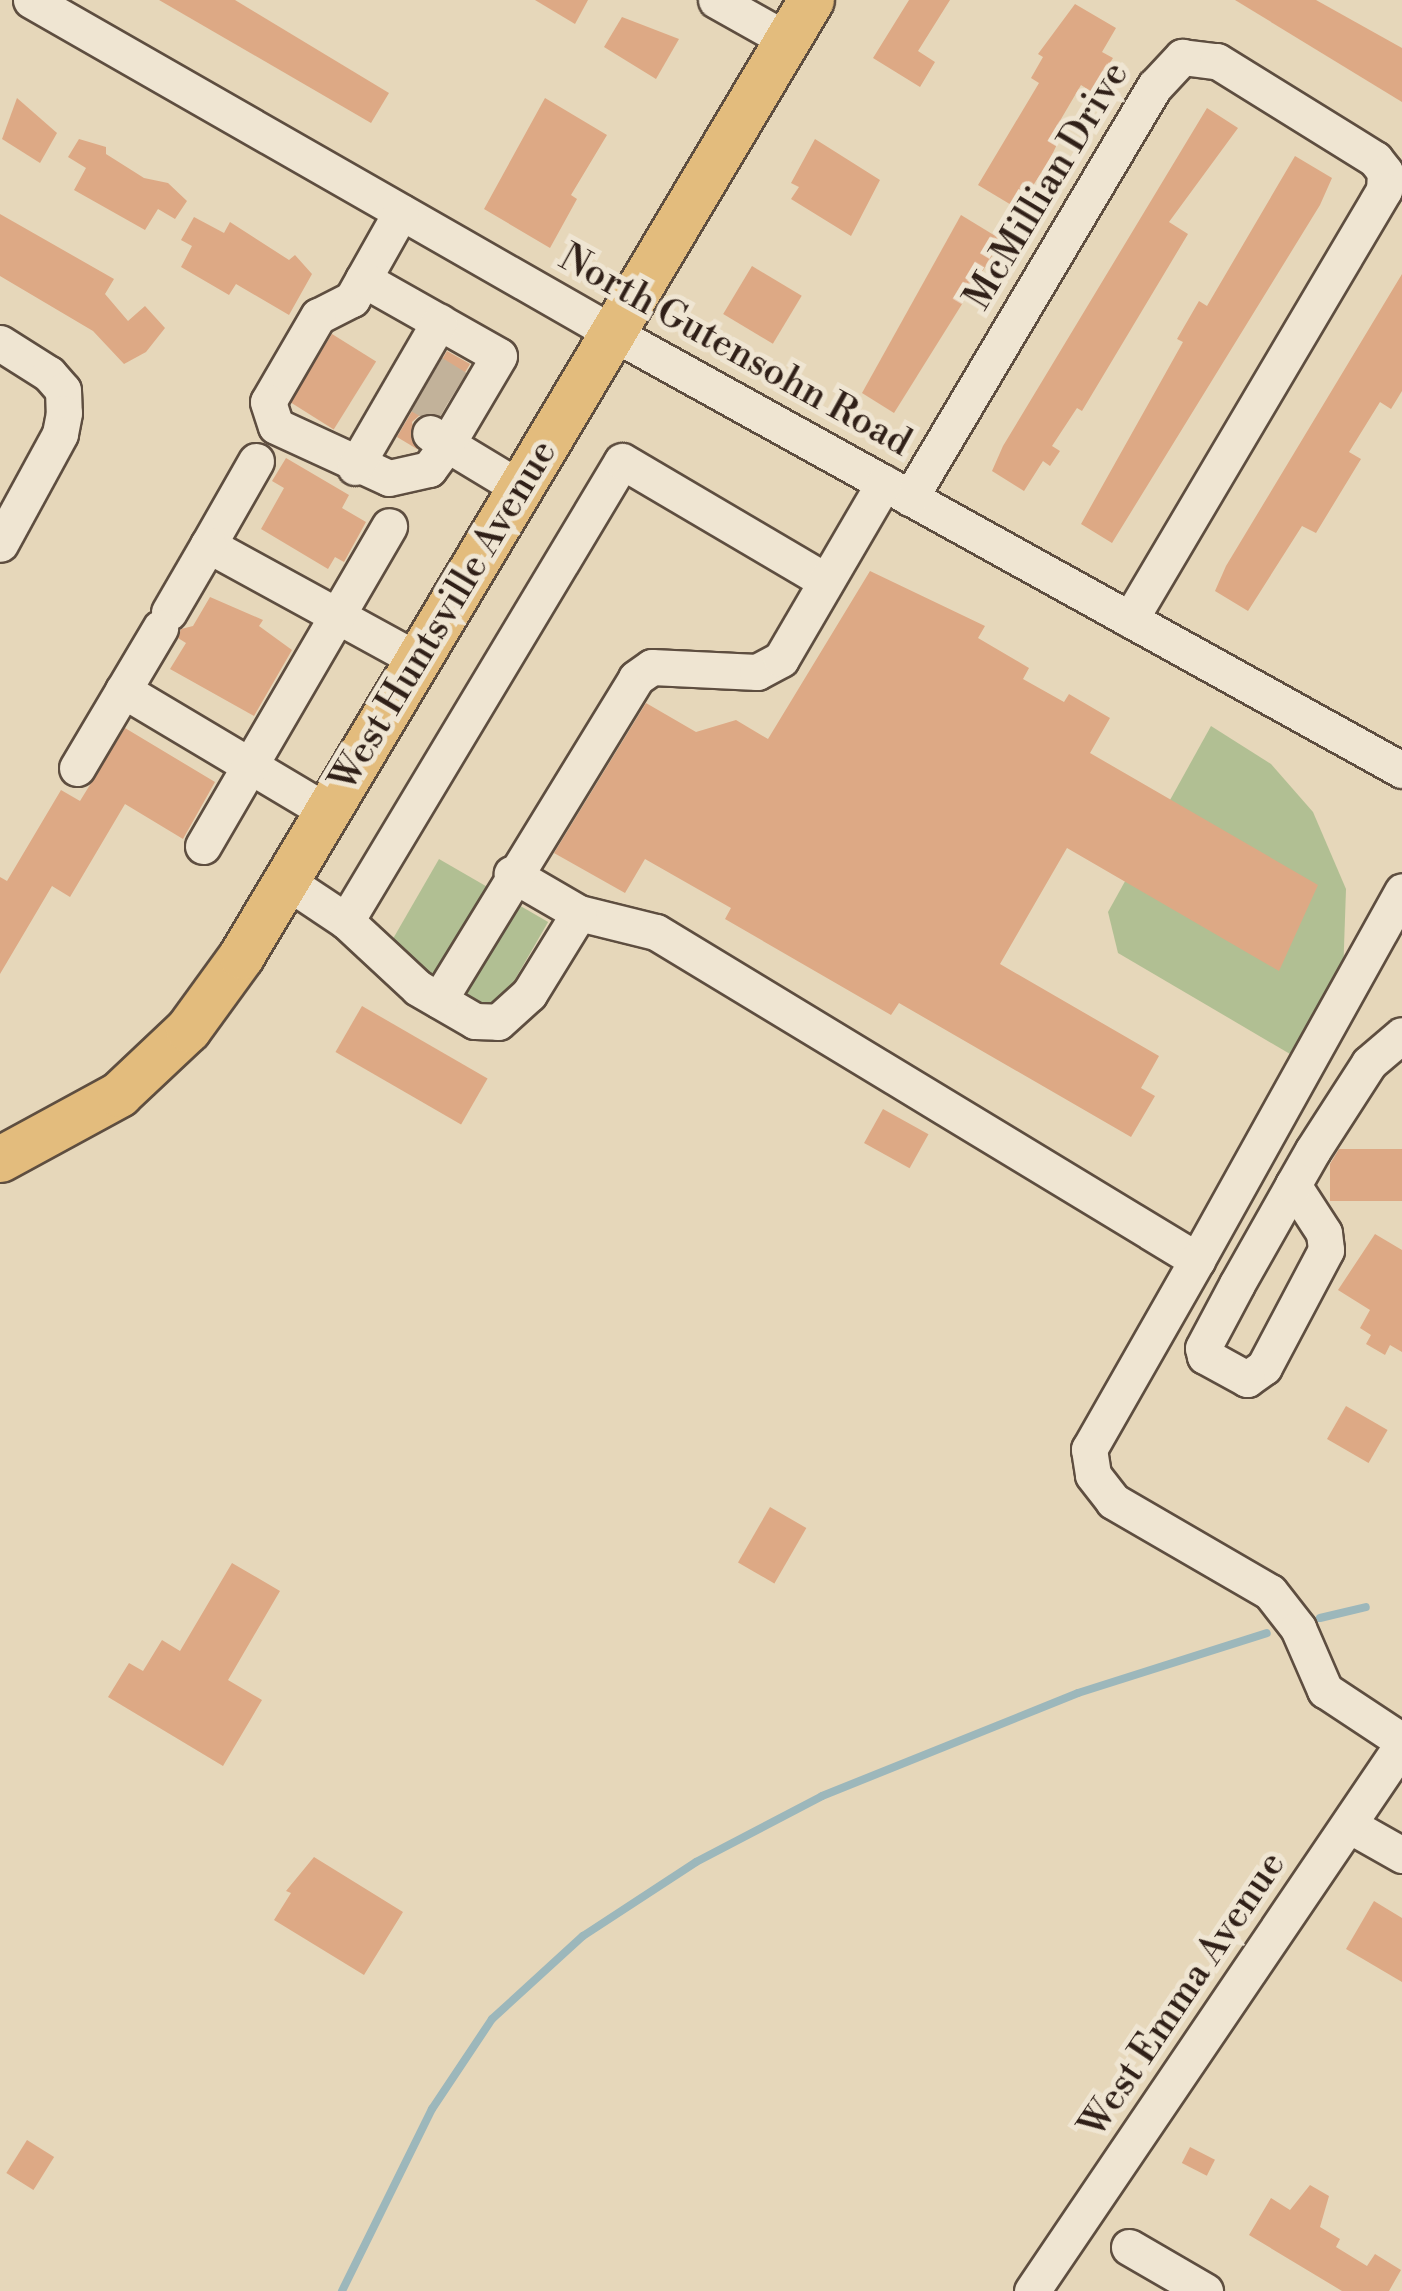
<!DOCTYPE html>
<style>
body{margin:0}
#map{position:relative;width:1402px;height:2291px;overflow:hidden;background:#e6d7ba;font-family:"Libre Bodoni",serif}
div>[style]{position:absolute}
.green>*{inset:0;background:#b1bf93;transform-origin:0 0}
.stream>*{height:8px;margin:-4px;padding:0 4px;transform-origin:4px;border-radius:4px;background:#9cb7bb}
.building>*{inset:0;background:#dda985;transform-origin:0 0}
.minor-tunnel>*{height:35px;margin-top:-17.5px;transform-origin:0;background:repeating-linear-gradient(90deg,#c2b29a 0 35px,transparent 0 53px)}
.roads{filter:drop-shadow(2px 0 #5e4e40) drop-shadow(-2px 0 #5e4e40) drop-shadow(0 2px #5e4e40) drop-shadow(0 -2px #5e4e40)}
.minor>*{height:35px;margin:-17.5px;padding:0 17.5px;transform-origin:17.5px;border-radius:17.5px;background:#efe5d2}
.major>*{height:45px;margin:-22.5px;padding:0 22.5px;transform-origin:22.5px;border-radius:22.5px;background:#e3bc7d}
span{translate:-50% -50%;white-space:nowrap;text-align:center;line-height:1.15;-webkit-text-stroke:10px #efe5d2;paint-order:stroke}
.street-label{font-size:38px;color:#302018}
</style>
<div id="map">
<div class="green">
<i style="clip-path:polygon(1211px 726px,1271px 764px,1313px 812px,1346px 889px,1343px 976px,1302px 1061px,1118px 953px,1108px 912px)"></i>
<i style="left:439px;top:859px;width:126px;height:103px;rotate:30deg"></i>
</div>
<div class="stream">
<i style="left:1320px;top:1618px;width:47px;rotate:-13.4deg"></i>
<i style="left:342px;top:2291px;width:203px;rotate:-63.7deg"></i>
<i style="left:432px;top:2109px;width:108px;rotate:-56.3deg"></i>
<i style="left:492px;top:2019px;width:123px;rotate:-42.4deg"></i>
<i style="left:583px;top:1936px;width:135px;rotate:-33.2deg"></i>
<i style="left:696px;top:1862px;width:142px;rotate:-27.6deg"></i>
<i style="left:822px;top:1796px;width:276px;rotate:-21.9deg"></i>
<i style="left:1078px;top:1693px;width:198px;rotate:-17.6deg"></i>
</div>
<div class="building">
<i style="clip-path:polygon(159px 0,235px 0,389px 93px,371px 123px)"></i>
<i style="clip-path:polygon(535px 0,588px 0,575px 24px)"></i>
<i style="clip-path:polygon(909px 0,950px 0,918px 51px,935px 62px,920px 87px,873px 58px)"></i>
<i style="clip-path:polygon(1235px 0,1316px 0,1402px 48px,1402px 102px)"></i>
<i style="clip-path:polygon(1075px 4px,1116px 28px,1102px 52px,1113px 58px,1092px 92px,1081px 85px,1054px 131px,1061px 136px,1050px 159px,1018px 209px,978px 185px,1039px 83px,1031px 78px,1043px 57px,1038px 54px)"></i>
<i style="clip-path:polygon(622px 17px,679px 39px,656px 79px,604px 47px)"></i>
<i style="clip-path:polygon(17px 98px,57px 133px,40px 163px,2px 139px)"></i>
<i style="clip-path:polygon(545px 98px,607px 135px,571px 195px,577px 199px,550px 248px,484px 209px)"></i>
<i style="clip-path:polygon(1207px 108px,1238px 128px,1169px 222px,1188px 234px,1082px 411px,1077px 408px,1052px 446px,1060px 451px,1050px 466px,1043px 461px,1024px 491px,992px 471px,1003px 446px)"></i>
<i style="clip-path:polygon(79px 139px,106px 147px,106px 154px,144px 178px,168px 183px,187px 201px,175px 219px,158px 209px,145px 230px,74px 190px,86px 168px,68px 157px)"></i>
<i style="clip-path:polygon(815px 139px,880px 180px,851px 236px,791px 199px,799px 187px,791px 183px)"></i>
<i style="clip-path:polygon(1295px 156px,1332px 178px,1320px 205px,1112px 543px,1081px 524px,1183px 342px,1177px 339px,1199px 301px,1207px 306px)"></i>
<i style="clip-path:polygon(0 214px,114px 279px,105px 294px,128px 321px,145px 306px,165px 328px,146px 352px,124px 364px,93px 331px,0 276px)"></i>
<i style="clip-path:polygon(961px 215px,1002px 240px,894px 413px,862px 393px)"></i>
<i style="clip-path:polygon(194px 217px,224px 233px,230px 222px,289px 260px,295px 255px,312px 274px,289px 315px,236px 284px,229px 295px,181px 267px,192px 246px,181px 240px)"></i>
<i style="left:752px;top:266px;width:58px;height:56px;rotate:31deg"></i>
<i style="clip-path:polygon(1402px 274px,1402px 391px,1391px 409px,1380px 402px,1349px 452px,1361px 459px,1316px 533px,1302px 526px,1248px 611px,1215px 591px,1226px 566px)"></i>
<i style="left:332px;top:334px;width:52px;height:80px;rotate:32deg"></i>
<i style="clip-path:polygon(447px 351px,470px 364px,440px 414px,421px 414px,412px 422px,417px 449px,397px 437px)"></i>
<i style="clip-path:polygon(286px 458px,349px 495px,342px 508px,366px 522px,344px 562px,335px 557px,328px 569px,261px 529px,284px 488px,272px 481px)"></i>
<i style="clip-path:polygon(870px 571px,985px 626px,978px 638px,1029px 668px,1023px 679px,1064px 702px,1069px 694px,1110px 718px,1090px 753px,1318px 885px,1279px 971px,1067px 848px,1000px 964px,1159px 1056px,1141px 1088px,1155px 1096px,1131px 1137px,899px 1003px,891px 1015px,725px 919px,731px 908px,645px 859px,625px 893px,554px 853px,646px 703px,696px 732px,736px 720px,768px 739px)"></i>
<i style="clip-path:polygon(210px 597px,263px 620px,259px 626px,292px 650px,254px 716px,170px 669px,186px 643px,178px 638px,181px 629px,193px 626px)"></i>
<i style="clip-path:polygon(125px 728px,215px 782px,183px 839px,125px 804px,70px 897px,52px 886px,0 974px,0 877px,7px 881px,61px 790px,80px 801px)"></i>
<i style="left:362px;top:1006px;width:145px;height:53px;rotate:30deg"></i>
<i style="left:883px;top:1109px;width:52px;height:39px;rotate:29deg"></i>
<i style="clip-path:polygon(1339px 1149px,1402px 1149px,1402px 1201px,1330px 1201px,1330px 1164px)"></i>
<i style="clip-path:polygon(1375px 1234px,1402px 1250px,1402px 1352px,1390px 1345px,1385px 1355px,1366px 1344px,1371px 1335px,1360px 1328px,1370px 1310px,1338px 1290px)"></i>
<i style="left:1346px;top:1406px;width:48px;height:38px;rotate:30deg"></i>
<i style="left:770px;top:1507px;width:42px;height:64px;rotate:30deg"></i>
<i style="clip-path:polygon(232px 1563px,280px 1591px,228px 1680px,262px 1700px,223px 1766px,108px 1697px,129px 1663px,143px 1671px,162px 1640px,180px 1651px)"></i>
<i style="clip-path:polygon(314px 1857px,403px 1912px,364px 1975px,274px 1920px,291px 1893px,286px 1891px)"></i>
<i style="clip-path:polygon(1374px 1901px,1402px 1918px,1402px 1982px,1346px 1949px)"></i>
<i style="left:27px;top:2140px;width:32px;height:39px;rotate:32deg"></i>
<i style="left:1190px;top:2147px;width:28px;height:18px;rotate:27deg"></i>
<i style="clip-path:polygon(1310px 2185px,1329px 2196px,1320px 2227px,1340px 2239px,1336px 2247px,1367px 2266px,1375px 2254px,1401px 2270px,1389px 2291px,1342px 2291px,1249px 2235px,1271px 2198px,1290px 2210px)"></i>
</div>
<div class="minor-tunnel">
<i style="left:431px;top:371px;width:31px;rotate:32deg"></i>
<i style="left:417px;top:394px;width:31px;rotate:29deg"></i>
</div>
<div class="roads">
<div class="minor">
<i style="left:31px;top:0;width:671px;rotate:29.78deg"></i>
<i style="left:613px;top:333px;width:902px;rotate:28.98deg"></i>
<i style="left:716px;top:0;width:81px;rotate:29.4deg"></i>
<i style="left:401px;top:212px;width:100px;rotate:119.4deg"></i>
<i style="left:352px;top:299px;width:38px;rotate:153deg"></i>
<i style="left:318px;top:316px;width:99px;rotate:120.2deg"></i>
<i style="left:268px;top:402px;width:25px;rotate:72deg"></i>
<i style="left:276px;top:426px;width:124px;rotate:24.7deg"></i>
<i style="left:389px;top:478px;width:41px;rotate:-12.7deg"></i>
<i style="left:429px;top:469px;width:31px;rotate:-54deg"></i>
<i style="left:447px;top:444px;width:85px;rotate:31.1deg"></i>
<i style="left:363px;top:279px;width:156px;rotate:29.5deg"></i>
<i style="left:499px;top:356px;width:102px;rotate:120.6deg"></i>
<i style="left:447px;top:444px;width:20px;rotate:-147deg"></i>
<i style="left:0;top:343px;width:58px;rotate:32.3deg"></i>
<i style="left:49px;top:374px;width:21px;rotate:49deg"></i>
<i style="left:63px;top:390px;width:23px;rotate:88deg"></i>
<i style="left:64px;top:413px;width:21px;rotate:101deg"></i>
<i style="left:60px;top:434px;width:125px;rotate:118.6deg"></i>
<i style="left:256px;top:461px;width:97px;rotate:119.7deg"></i>
<i style="left:208px;top:545px;width:239px;rotate:28.7deg"></i>
<i style="left:355px;top:467px;width:168px;rotate:-59.9deg"></i>
<i style="left:910px;top:498px;width:479px;rotate:-59.3deg"></i>
<i style="left:1155px;top:86px;width:40px;rotate:-47deg"></i>
<i style="left:1182px;top:57px;width:35px;rotate:7deg"></i>
<i style="left:1217px;top:61px;width:186px;rotate:31.8deg"></i>
<i style="left:1375px;top:159px;width:16px;rotate:52deg"></i>
<i style="left:1385px;top:172px;width:18px;rotate:93deg"></i>
<i style="left:1384px;top:190px;width:499px;rotate:120.6deg"></i>
<i style="left:169px;top:612px;width:78px;rotate:-59.8deg"></i>
<i style="left:123px;top:690px;width:239px;rotate:30.8deg"></i>
<i style="left:77px;top:768px;width:163px;rotate:-59.3deg"></i>
<i style="left:203px;top:846px;width:370px;rotate:-59.8deg"></i>
<i style="left:286px;top:881px;width:72px;rotate:33.7deg"></i>
<i style="left:346px;top:921px;width:536px;rotate:-59.04deg"></i>
<i style="left:622px;top:461px;width:234px;rotate:30.5deg"></i>
<i style="left:579px;top:913px;width:79px;rotate:13.9deg"></i>
<i style="left:656px;top:932px;width:633px;rotate:31.23deg"></i>
<i style="left:1197px;top:1260px;width:422px;rotate:-60.9deg"></i>
<i style="left:346px;top:921px;width:98px;rotate:42.9deg"></i>
<i style="left:418px;top:988px;width:66px;rotate:30.1deg"></i>
<i style="left:475px;top:1021px;width:23px;rotate:2deg"></i>
<i style="left:498px;top:1022px;width:42px;rotate:-42.1deg"></i>
<i style="left:529px;top:994px;width:95px;rotate:-58.3deg"></i>
<i style="left:579px;top:913px;width:78px;rotate:-149.8deg"></i>
<i style="left:439px;top:1000px;width:377px;rotate:-58.5deg"></i>
<i style="left:636px;top:678px;width:19px;rotate:-35deg"></i>
<i style="left:652px;top:667px;width:105px;rotate:2.7deg"></i>
<i style="left:757px;top:672px;width:27px;rotate:-28deg"></i>
<i style="left:781px;top:659px;width:204px;rotate:-59.7deg"></i>
<i style="left:1293px;top:1185px;width:57px;rotate:57.1deg"></i>
<i style="left:1324px;top:1233px;width:17px;rotate:83deg"></i>
<i style="left:1326px;top:1250px;width:132px;rotate:117.9deg"></i>
<i style="left:1264px;top:1367px;width:21px;rotate:145deg"></i>
<i style="left:1247px;top:1379px;width:48px;rotate:-151.3deg"></i>
<i style="left:1205px;top:1356px;width:8px;rotate:-104deg"></i>
<i style="left:1203px;top:1348px;width:72px;rotate:-62deg"></i>
<i style="left:1237px;top:1284px;width:114px;rotate:-60.5deg"></i>
<i style="left:1293px;top:1185px;width:40px;rotate:-60.3deg"></i>
<i style="left:1313px;top:1150px;width:103px;rotate:-57.2deg"></i>
<i style="left:1369px;top:1063px;width:43px;rotate:-40.3deg"></i>
<i style="left:1197px;top:1260px;width:218px;rotate:119.7deg"></i>
<i style="left:1089px;top:1449px;width:26px;rotate:81deg"></i>
<i style="left:1093px;top:1475px;width:33px;rotate:52deg"></i>
<i style="left:1113px;top:1501px;width:181px;rotate:30.1deg"></i>
<i style="left:1270px;top:1592px;width:46px;rotate:52.1deg"></i>
<i style="left:1298px;top:1628px;width:68px;rotate:66.5deg"></i>
<i style="left:1325px;top:1690px;width:92px;rotate:33.5deg"></i>
<i style="left:1349px;top:1825px;width:61px;rotate:29.5deg"></i>
<i style="left:1129px;top:2247px;width:88px;rotate:30.1deg"></i>
<i style="left:1032px;top:2291px;width:660px;rotate:-55.88deg"></i>
</div>
<div class="major">
<i style="left:0;top:1159px;width:136px;rotate:-28.6deg"></i>
<i style="left:119px;top:1094px;width:95px;rotate:-43.3deg"></i>
<i style="left:188px;top:1029px;width:90px;rotate:-54deg"></i>
<i style="left:241px;top:956px;width:1113px;rotate:-59.2deg"></i>
</div>
</div>
<div class="street-label">
<span style="left:1047px;top:186px;rotate:-59deg">McMillian Drive</span>
<span style="left:735px;top:351px;rotate:29deg">North Gutensohn Road</span>
<span style="left:444px;top:616px;rotate:-59deg">West Huntsville Avenue</span>
<span style="left:1183px;top:1995px;rotate:-56deg">West Emma Avenue</span>
</div>
</div>
